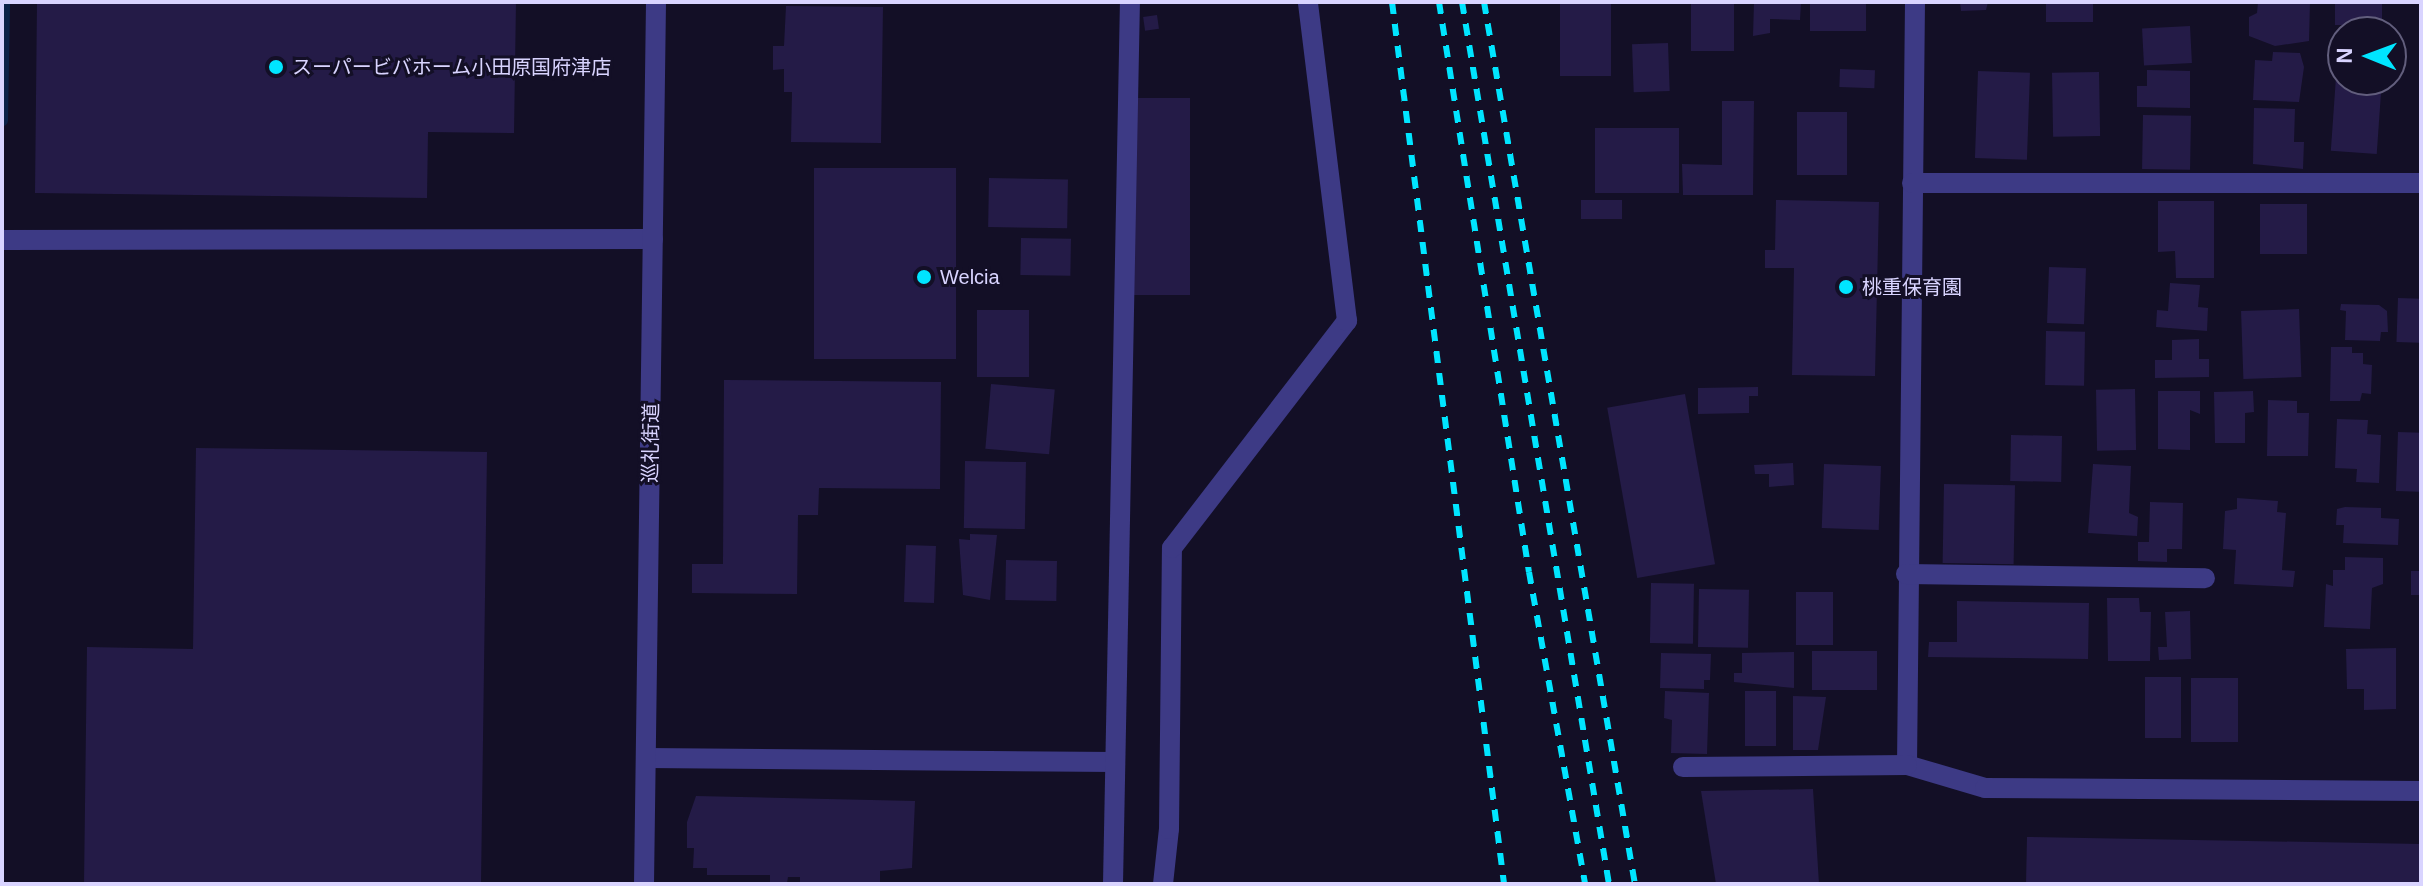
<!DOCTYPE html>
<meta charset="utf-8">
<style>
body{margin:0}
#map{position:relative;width:2423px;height:886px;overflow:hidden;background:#130f26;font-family:Arial,"Noto Sans JP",sans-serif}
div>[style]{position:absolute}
.stream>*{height:11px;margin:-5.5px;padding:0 5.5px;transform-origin:5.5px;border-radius:5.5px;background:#0c2248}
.building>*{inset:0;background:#241b47;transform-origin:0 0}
.minor>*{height:20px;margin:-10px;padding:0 10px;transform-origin:10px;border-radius:10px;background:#3d3a85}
.rail>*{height:6px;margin-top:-3px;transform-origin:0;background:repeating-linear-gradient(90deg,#00e5ff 0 12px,transparent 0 22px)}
.dots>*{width:22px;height:22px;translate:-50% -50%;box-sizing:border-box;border:4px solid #130f26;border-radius:50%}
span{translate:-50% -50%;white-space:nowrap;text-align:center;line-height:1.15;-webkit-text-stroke:6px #130f26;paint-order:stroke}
.poi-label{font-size:20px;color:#d9d4ff}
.left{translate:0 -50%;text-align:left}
.street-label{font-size:20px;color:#d9d4ff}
.frame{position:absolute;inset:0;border:4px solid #d9d4ff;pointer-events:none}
.north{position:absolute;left:2327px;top:16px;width:80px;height:80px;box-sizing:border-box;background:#130f26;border:2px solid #625e7d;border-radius:50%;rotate:271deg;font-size:22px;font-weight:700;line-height:32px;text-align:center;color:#d9d4ff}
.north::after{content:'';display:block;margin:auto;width:28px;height:36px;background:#00e5ff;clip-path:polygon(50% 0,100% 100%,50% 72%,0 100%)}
</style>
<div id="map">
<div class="stream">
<i style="left:2px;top:120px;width:118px;rotate:-89deg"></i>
</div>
<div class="building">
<i style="clip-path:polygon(37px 2px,516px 2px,514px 133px,428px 132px,427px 198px,35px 193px)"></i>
<i style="left:1560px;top:2px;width:51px;height:74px"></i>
<i style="left:1691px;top:2px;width:43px;height:49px"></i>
<i style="clip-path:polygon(1754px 2px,1801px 2px,1800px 20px,1770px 19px,1770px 33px,1753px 36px)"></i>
<i style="left:1810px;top:2px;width:56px;height:29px"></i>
<i style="clip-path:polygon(1960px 2px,1988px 2px,1986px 10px,1961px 11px)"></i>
<i style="left:2046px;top:2px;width:47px;height:20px"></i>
<i style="clip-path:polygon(2258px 2px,2310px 2px,2309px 41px,2275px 46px,2249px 36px,2249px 17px,2257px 13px)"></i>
<i style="left:2335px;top:2px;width:47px;height:23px"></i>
<i style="clip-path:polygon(786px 6px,883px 7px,881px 143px,791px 142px,792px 92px,784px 92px,784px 69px,773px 70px,773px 46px,784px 46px)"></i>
<i style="left:1157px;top:15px;width:14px;height:14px;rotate:82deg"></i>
<i style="left:2190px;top:26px;width:37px;height:48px;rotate:87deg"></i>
<i style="left:2334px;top:33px;width:9px;height:34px"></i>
<i style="left:1668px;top:43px;width:48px;height:36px;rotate:88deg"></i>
<i style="clip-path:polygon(2273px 52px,2300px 53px,2304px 67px,2299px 102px,2253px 100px,2255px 60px,2272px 61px)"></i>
<i style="left:1840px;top:69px;width:35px;height:18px;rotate:2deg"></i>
<i style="clip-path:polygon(2147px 70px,2190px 71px,2190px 108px,2137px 107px,2137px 86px,2147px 86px)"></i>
<i style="left:1978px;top:71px;width:52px;height:87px;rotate:2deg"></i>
<i style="left:2099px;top:72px;width:64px;height:47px;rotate:89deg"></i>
<i style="left:2336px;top:77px;width:46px;height:74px;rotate:4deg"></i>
<i style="left:1132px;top:98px;width:58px;height:197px"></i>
<i style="clip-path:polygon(1722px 101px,1754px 101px,1753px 195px,1683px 195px,1682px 164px,1722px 165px)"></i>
<i style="clip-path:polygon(2254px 108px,2295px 109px,2294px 142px,2304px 142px,2303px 169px,2253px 164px)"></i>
<i style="left:1847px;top:112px;width:63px;height:50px;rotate:90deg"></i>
<i style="left:2143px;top:115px;width:48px;height:54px;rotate:1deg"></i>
<i style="left:1595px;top:128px;width:84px;height:65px"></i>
<i style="left:814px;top:168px;width:142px;height:191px"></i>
<i style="left:989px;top:178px;width:79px;height:49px;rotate:1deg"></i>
<i style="left:1622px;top:200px;width:19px;height:41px;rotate:90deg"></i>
<i style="clip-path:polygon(1776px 200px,1879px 202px,1875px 376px,1792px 375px,1794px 268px,1765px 268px,1765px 250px,1775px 250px)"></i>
<i style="clip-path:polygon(2158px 201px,2214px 201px,2214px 278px,2176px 278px,2175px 251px,2158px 252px)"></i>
<i style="left:2260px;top:204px;width:47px;height:50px"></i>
<i style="left:1021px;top:238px;width:50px;height:37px;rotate:1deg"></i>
<i style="left:2049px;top:267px;width:37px;height:56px;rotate:2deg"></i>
<i style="clip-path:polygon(2170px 283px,2200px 285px,2198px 307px,2208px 308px,2207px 331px,2156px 327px,2157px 310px,2168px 311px)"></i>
<i style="left:2398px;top:298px;width:23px;height:44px;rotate:2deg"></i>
<i style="clip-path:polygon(2341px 304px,2379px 305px,2387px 311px,2388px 332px,2381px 332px,2380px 341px,2345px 340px,2346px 311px,2340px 310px)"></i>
<i style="left:2299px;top:309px;width:68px;height:58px;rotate:88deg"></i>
<i style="left:977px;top:310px;width:52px;height:67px"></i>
<i style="left:2046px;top:331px;width:39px;height:54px;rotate:1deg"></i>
<i style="clip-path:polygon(2199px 339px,2199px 359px,2209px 359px,2209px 377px,2155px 378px,2155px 360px,2172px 360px,2172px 340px)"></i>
<i style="clip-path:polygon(2331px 347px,2352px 347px,2352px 353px,2363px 353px,2363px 364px,2372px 365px,2371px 394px,2362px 393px,2360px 401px,2330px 401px)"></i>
<i style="clip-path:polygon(724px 380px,941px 382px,940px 489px,819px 488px,818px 515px,798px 515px,797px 594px,692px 593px,692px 564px,723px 564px)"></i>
<i style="left:991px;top:384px;width:64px;height:65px;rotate:5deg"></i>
<i style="clip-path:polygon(1758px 387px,1758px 396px,1749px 396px,1749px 413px,1698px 414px,1698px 388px)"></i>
<i style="left:2135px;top:389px;width:61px;height:39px;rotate:89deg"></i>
<i style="clip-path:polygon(2158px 391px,2200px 391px,2200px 414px,2190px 410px,2190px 450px,2158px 449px)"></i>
<i style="clip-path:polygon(2253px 391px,2254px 412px,2245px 413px,2245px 443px,2215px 443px,2214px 392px)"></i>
<i style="left:1685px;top:394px;width:173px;height:79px;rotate:80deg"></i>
<i style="clip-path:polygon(2268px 400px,2297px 401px,2297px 413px,2309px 413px,2308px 456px,2267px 456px)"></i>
<i style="clip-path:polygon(2337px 419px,2368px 420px,2367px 434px,2381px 435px,2379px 483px,2356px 482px,2357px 469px,2335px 468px)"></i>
<i style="left:2398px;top:432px;width:23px;height:59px;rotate:2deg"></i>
<i style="left:2011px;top:435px;width:51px;height:46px;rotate:1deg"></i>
<i style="clip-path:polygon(196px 448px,487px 452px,481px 884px,84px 884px,87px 647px,193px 649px)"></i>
<i style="left:965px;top:461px;width:61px;height:67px;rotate:1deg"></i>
<i style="clip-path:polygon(1793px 463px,1794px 485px,1769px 487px,1769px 474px,1755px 474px,1754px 465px)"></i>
<i style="left:1824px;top:464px;width:57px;height:64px;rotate:2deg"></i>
<i style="clip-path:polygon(2093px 464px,2131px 466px,2129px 513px,2138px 517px,2137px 536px,2088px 533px)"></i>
<i style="left:1944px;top:484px;width:71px;height:79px;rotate:1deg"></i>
<i style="clip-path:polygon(2237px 498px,2278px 501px,2277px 512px,2286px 513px,2282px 570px,2295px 571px,2293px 587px,2234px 584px,2236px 550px,2223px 549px,2225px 511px,2237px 509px)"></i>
<i style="clip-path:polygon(2150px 502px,2183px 503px,2182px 549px,2167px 549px,2167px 562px,2138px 561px,2138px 542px,2149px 542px)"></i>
<i style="clip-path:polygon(2345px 507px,2381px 508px,2381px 518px,2399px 519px,2398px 545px,2343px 543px,2344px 525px,2336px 525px,2337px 509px)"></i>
<i style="clip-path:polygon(970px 534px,997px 535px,990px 600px,963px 595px,959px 539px,970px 540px)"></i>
<i style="left:906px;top:545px;width:30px;height:57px;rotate:2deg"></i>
<i style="clip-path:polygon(2345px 557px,2383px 558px,2383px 584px,2372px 588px,2370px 629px,2324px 627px,2326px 584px,2333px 586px,2333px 570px,2345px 570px)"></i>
<i style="left:1006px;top:560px;width:51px;height:40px;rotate:1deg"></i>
<i style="left:2411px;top:571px;width:10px;height:24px"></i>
<i style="left:1651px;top:583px;width:43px;height:60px;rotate:1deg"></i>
<i style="left:1699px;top:589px;width:50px;height:58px;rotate:1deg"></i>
<i style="left:1796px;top:592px;width:37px;height:53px"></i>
<i style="clip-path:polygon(2107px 598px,2139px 598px,2140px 612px,2151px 612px,2150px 661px,2108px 661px)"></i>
<i style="clip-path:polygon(1957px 601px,2089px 603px,2088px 659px,1928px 657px,1929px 642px,1957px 642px)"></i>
<i style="clip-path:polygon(2190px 611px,2191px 659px,2159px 660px,2158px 647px,2167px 647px,2165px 612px)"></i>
<i style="clip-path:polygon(2396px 648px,2396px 709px,2364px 710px,2364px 689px,2347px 689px,2346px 649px)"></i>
<i style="left:1812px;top:651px;width:65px;height:39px"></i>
<i style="clip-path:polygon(1794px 652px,1794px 688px,1734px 682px,1734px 673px,1742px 673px,1742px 653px)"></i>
<i style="clip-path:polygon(1661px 653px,1711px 654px,1710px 680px,1704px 680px,1704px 689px,1660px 688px)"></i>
<i style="left:2145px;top:677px;width:36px;height:61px"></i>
<i style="left:2191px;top:678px;width:47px;height:64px"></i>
<i style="clip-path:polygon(1665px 691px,1709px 693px,1707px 754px,1671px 753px,1672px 720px,1664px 718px)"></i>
<i style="left:1745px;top:691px;width:31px;height:55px"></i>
<i style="clip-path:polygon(1793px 696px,1826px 697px,1818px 750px,1793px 750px)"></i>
<i style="clip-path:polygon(1813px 789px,1819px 884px,1716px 884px,1701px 791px)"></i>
<i style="clip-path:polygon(696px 796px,915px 801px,912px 868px,880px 871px,880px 884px,800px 884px,800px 877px,788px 877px,787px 883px,770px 884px,770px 875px,707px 875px,707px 868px,693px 868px,694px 848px,687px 848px,687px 822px)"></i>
<i style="clip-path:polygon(2027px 837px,2421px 844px,2421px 884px,2026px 884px)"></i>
</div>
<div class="minor">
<i style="left:1915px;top:2px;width:763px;rotate:90.6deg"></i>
<i style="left:1907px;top:765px;width:81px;rotate:16.4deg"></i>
<i style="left:1985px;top:788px;width:436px;rotate:0.4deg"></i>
<i style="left:1912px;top:183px;width:509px"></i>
<i style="left:2px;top:240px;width:651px;rotate:-0.09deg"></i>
<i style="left:1906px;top:574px;width:299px;rotate:0.8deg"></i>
<i style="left:647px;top:758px;width:468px;rotate:0.5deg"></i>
<i style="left:1683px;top:767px;width:224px;rotate:-0.5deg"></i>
<i style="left:644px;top:884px;width:882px;rotate:-89.22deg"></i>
<i style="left:1113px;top:884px;width:882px;rotate:-88.9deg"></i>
<i style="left:1163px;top:884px;width:55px;rotate:-83.8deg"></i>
<i style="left:1169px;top:829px;width:281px;rotate:-89.4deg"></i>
<i style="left:1172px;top:548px;width:287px;rotate:-52.4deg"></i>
<i style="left:1347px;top:321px;width:321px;rotate:-97deg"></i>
</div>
<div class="rail">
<i style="left:1392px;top:2px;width:889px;rotate:82.76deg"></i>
<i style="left:1439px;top:2px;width:577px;rotate:81.03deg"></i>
<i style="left:1529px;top:572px;width:317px;rotate:79.8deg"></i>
<i style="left:1462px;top:2px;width:894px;rotate:80.54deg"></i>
<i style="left:1484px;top:2px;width:895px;rotate:80.29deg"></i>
</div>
<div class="dots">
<i style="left:276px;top:67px;background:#00e5ff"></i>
<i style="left:924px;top:277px;background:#00e5ff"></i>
<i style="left:1846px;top:287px;background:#00e5ff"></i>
</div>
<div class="poi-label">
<span class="left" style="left:292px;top:67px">スーパービバホーム小田原国府津店</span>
<span class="left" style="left:940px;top:277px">Welcia</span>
<span class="left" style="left:1862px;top:287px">桃重保育園</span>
</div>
<div class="street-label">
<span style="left:651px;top:443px;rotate:-89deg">巡礼街道</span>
</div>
<div class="frame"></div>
<div class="north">N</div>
</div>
